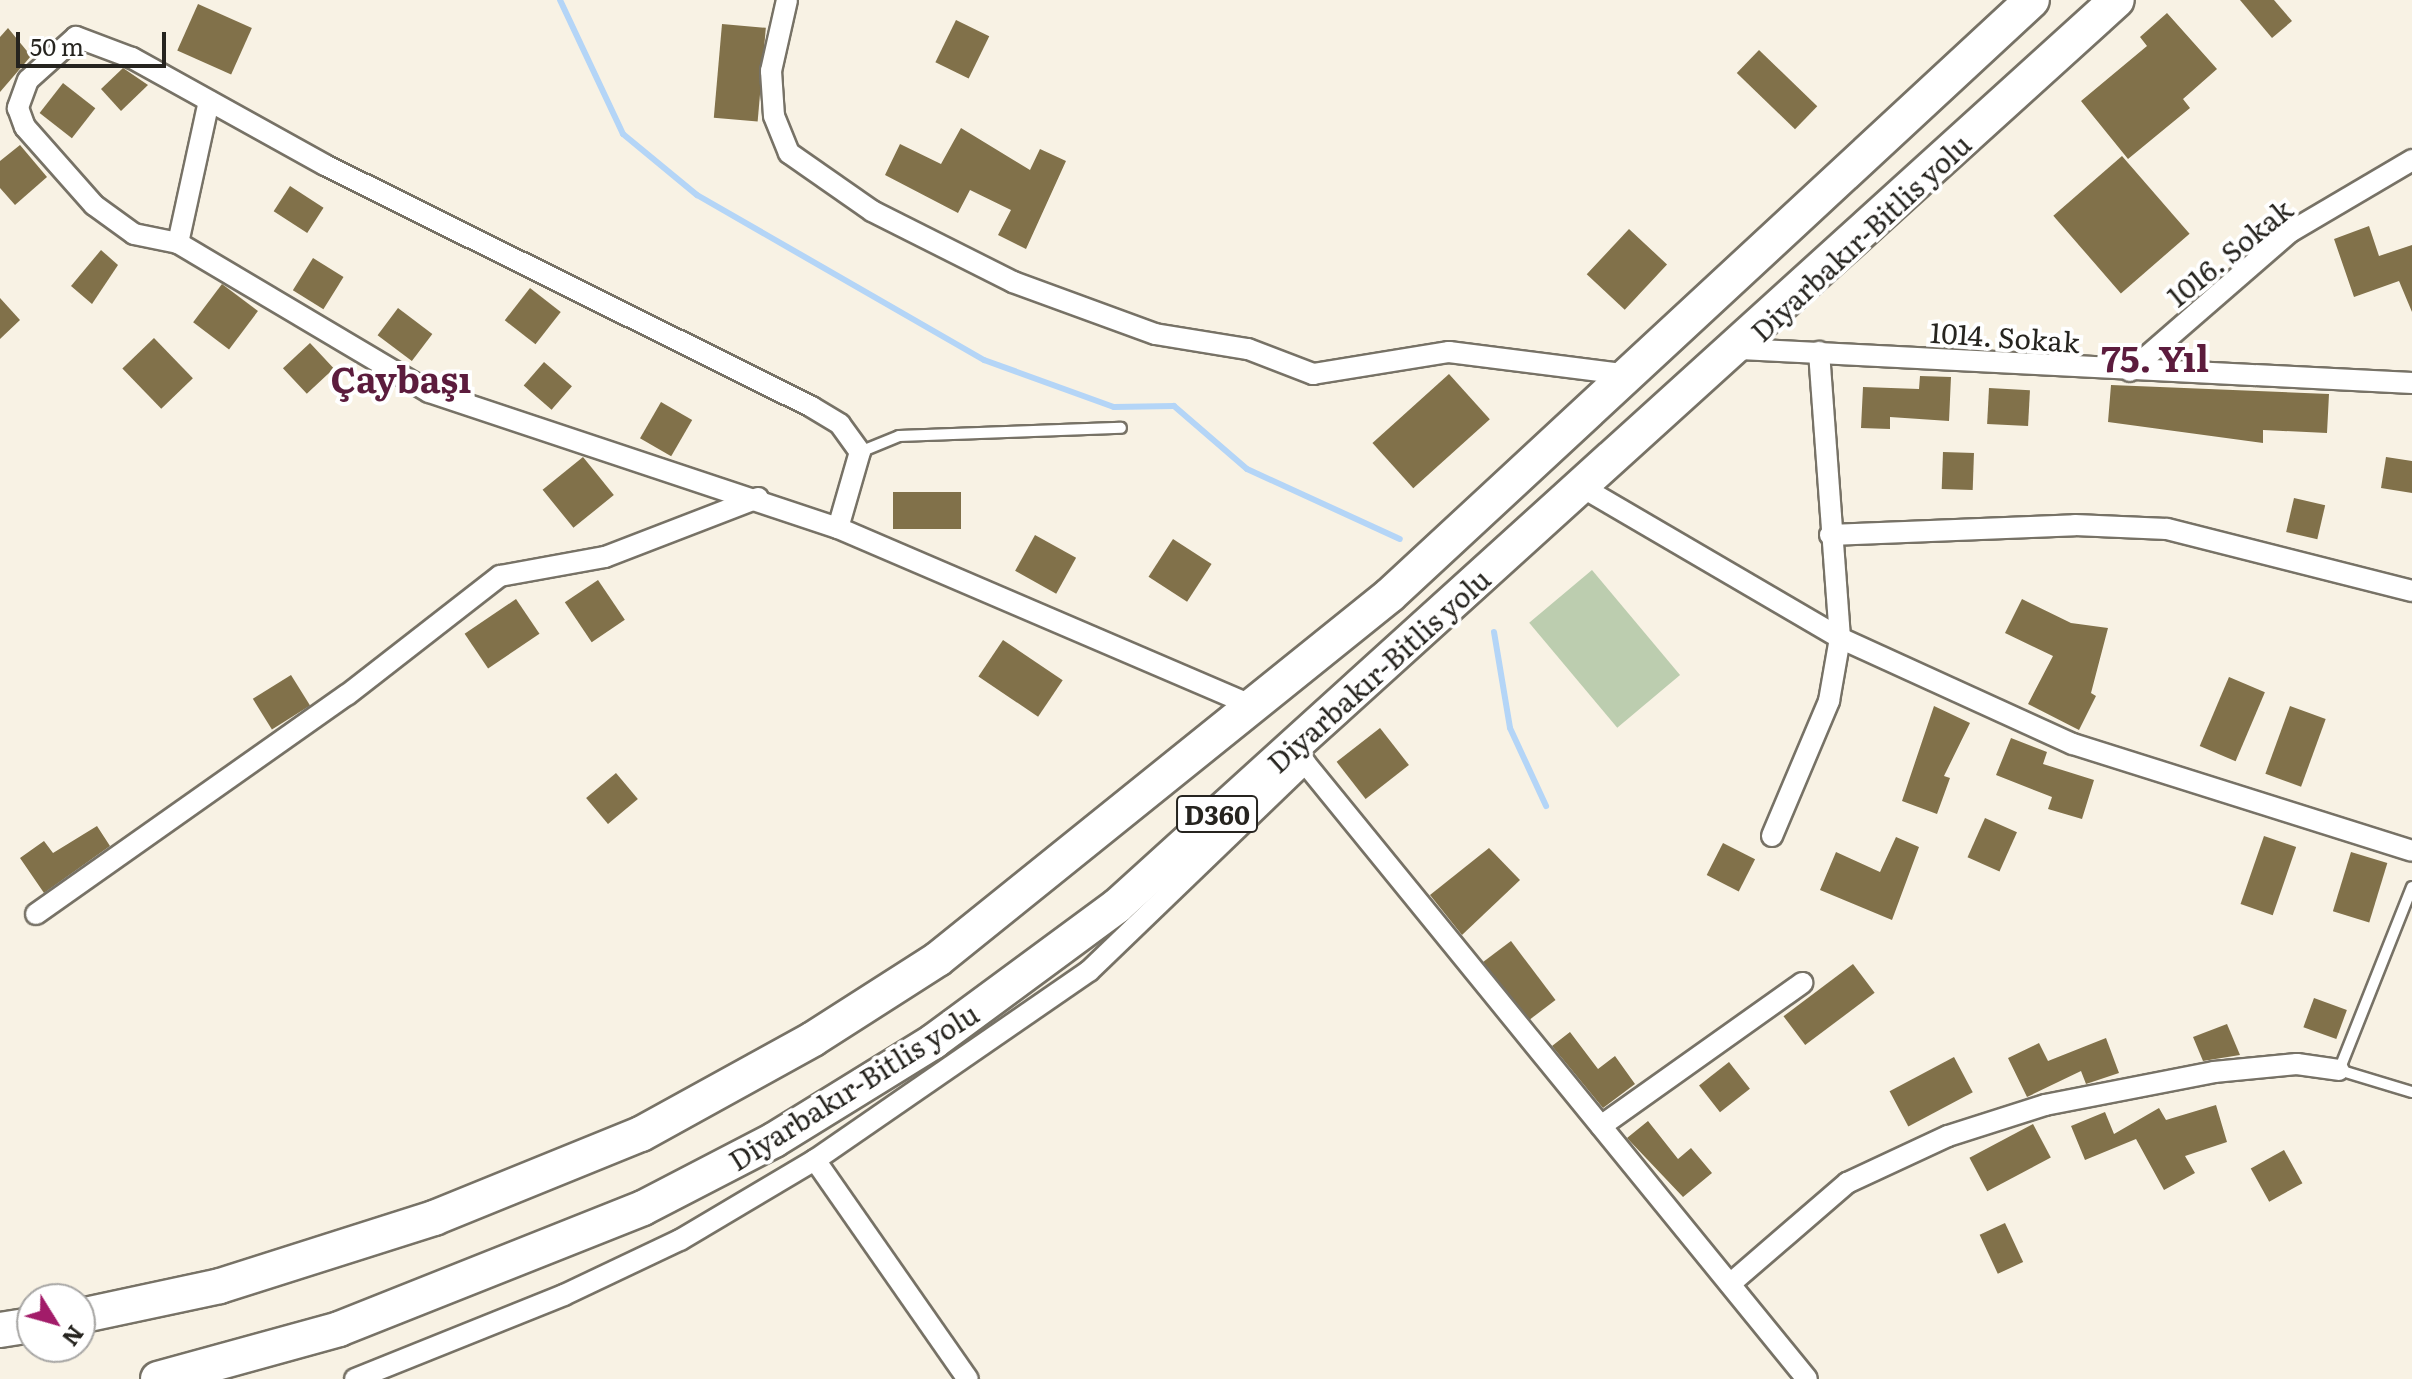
<!DOCTYPE html>
<meta charset="utf-8">
<style>
body{margin:0}
#map{position:relative;width:2412px;height:1379px;overflow:hidden;background:#f8f2e4;font-family:Literata,serif}
div>[style]{position:absolute}
.green>*{inset:0;background:#bccdaf;transform-origin:0 0}
.stream>*{height:6px;margin:-3px;padding:0 3px;transform-origin:3px;border-radius:3px;background:#b4d5f7}
.building>*{inset:0;background:#81714a;transform-origin:0 0}
.roads{filter:drop-shadow(2px 0 #777266) drop-shadow(-2px 0 #777266) drop-shadow(0 2px #777266) drop-shadow(0 -2px #777266)}
.service>*{height:10px;margin:-5px;padding:0 5px;transform-origin:5px;border-radius:5px;background:#fff}
.minor>*{height:20px;margin:-10px;padding:0 10px;transform-origin:10px;border-radius:10px;background:#fff}
.trunk>*{height:34px;margin:-17px;padding:0 17px;transform-origin:17px;border-radius:17px;background:#fff}
span{translate:-50% -50%;white-space:nowrap;text-align:center;line-height:1.15;-webkit-text-stroke:8px #fff;paint-order:stroke}
.shield-label span{padding:2px 6px;background:#fff;border:2px solid;border-radius:6px;-webkit-text-stroke-width:0}
.shield-label{font-size:26px;color:#26241f;font-weight:700}
.street-label{font-size:28px;color:#26241f}
.district-label{font-size:36px;color:#5c1c3d;font-weight:700}
.north{position:absolute;left:16px;top:1283px;width:80px;height:80px;box-sizing:border-box;background:#fff;border:2px solid #a8a7a5;border-radius:50%;rotate:127deg;font-size:22px;font-weight:700;line-height:32px;text-align:center;color:#26241f}
.north::after{content:'';display:block;margin:auto;width:28px;height:36px;background:#a21c69;clip-path:polygon(50% 0,100% 100%,50% 72%,0 100%)}
.scale{position:absolute;left:16px;top:32px;width:150px;height:36px;box-sizing:border-box;border:4px solid #26241f;border-top:0;padding-left:10px;font-size:24px;line-height:28px;white-space:nowrap;color:#26241f;-webkit-text-stroke:6px #fff;paint-order:stroke}
</style>
<div id="map">
<div class="green">
<i style="left:1592px;top:570px;width:137px;height:82px;rotate:50deg"></i>
</div>
<div class="stream">
<i style="left:560px;top:0;width:148px;rotate:64.8deg"></i>
<i style="left:623px;top:134px;width:96px;rotate:39.5deg"></i>
<i style="left:697px;top:195px;width:331px;rotate:29.9deg"></i>
<i style="left:984px;top:360px;width:138px;rotate:19.9deg"></i>
<i style="left:1114px;top:407px;width:60px;rotate:-1deg"></i>
<i style="left:1174px;top:406px;width:96px;rotate:40.8deg"></i>
<i style="left:1247px;top:469px;width:168px;rotate:24.6deg"></i>
<i style="left:1494px;top:632px;width:97px;rotate:80.5deg"></i>
<i style="left:1510px;top:728px;width:86px;rotate:65.2deg"></i>
</div>
<div class="building">
<i style="clip-path:polygon(2240px 0,2274px 0,2292px 21px,2272px 38px)"></i>
<i style="left:198px;top:4px;width:59px;height:51px;rotate:24deg"></i>
<i style="clip-path:polygon(2167px 13px,2217px 69px,2183px 99px,2190px 108px,2128px 159px,2081px 101px,2147px 46px,2140px 37px)"></i>
<i style="left:956px;top:20px;width:37px;height:47px;rotate:26deg"></i>
<i style="left:722px;top:24px;width:44px;height:94px;rotate:5deg"></i>
<i style="clip-path:polygon(8px 28px,31px 56px,0 92px,0 37px)"></i>
<i style="left:1759px;top:50px;width:81px;height:32px;rotate:44deg"></i>
<i style="clip-path:polygon(123px 68px,148px 85px,121px 111px,101px 89px)"></i>
<i style="left:63px;top:83px;width:41px;height:38px;rotate:38deg"></i>
<i style="clip-path:polygon(961px 128px,1030px 170px,1040px 149px,1066px 161px,1026px 249px,998px 235px,1011px 210px,970px 190px,958px 213px,885px 175px,900px 144px,941px 164px)"></i>
<i style="clip-path:polygon(20px 145px,47px 177px,15px 205px,0 188px,0 161px)"></i>
<i style="left:2122px;top:156px;width:103px;height:91px;rotate:49deg"></i>
<i style="left:290px;top:186px;width:40px;height:30px;rotate:33deg"></i>
<i style="clip-path:polygon(2369px 226px,2379px 256px,2412px 245px,2412px 312px,2399px 281px,2354px 297px,2334px 239px)"></i>
<i style="left:1629px;top:229px;width:52px;height:62px;rotate:43deg"></i>
<i style="clip-path:polygon(101px 250px,118px 265px,92px 304px,71px 286px)"></i>
<i style="left:313px;top:258px;width:36px;height:38px;rotate:32deg"></i>
<i style="left:222px;top:284px;width:45px;height:48px;rotate:37deg"></i>
<i style="left:530px;top:288px;width:39px;height:41px;rotate:38deg"></i>
<i style="clip-path:polygon(0 298px,20px 320px,0 339px)"></i>
<i style="left:398px;top:308px;width:43px;height:34px;rotate:37deg"></i>
<i style="left:154px;top:338px;width:56px;height:44px;rotate:46deg"></i>
<i style="left:310px;top:343px;width:35px;height:37px;rotate:47deg"></i>
<i style="left:544px;top:362px;width:37px;height:31px;rotate:41deg"></i>
<i style="left:1449px;top:374px;width:61px;height:103px;rotate:48deg"></i>
<i style="clip-path:polygon(1920px 376px,1951px 377px,1949px 421px,1890px 417px,1890px 429px,1861px 428px,1863px 387px,1919px 389px)"></i>
<i style="clip-path:polygon(2111px 385px,2329px 394px,2327px 433px,2263px 430px,2263px 443px,2108px 422px)"></i>
<i style="left:1989px;top:388px;width:41px;height:36px;rotate:3deg"></i>
<i style="left:661px;top:402px;width:36px;height:42px;rotate:30deg"></i>
<i style="left:1943px;top:452px;width:31px;height:37px;rotate:2deg"></i>
<i style="left:583px;top:457px;width:49px;height:52px;rotate:51deg"></i>
<i style="clip-path:polygon(2386px 457px,2412px 461px,2412px 493px,2381px 488px)"></i>
<i style="left:893px;top:492px;width:68px;height:37px"></i>
<i style="left:2294px;top:498px;width:32px;height:35px;rotate:13deg"></i>
<i style="left:1035px;top:535px;width:47px;height:41px;rotate:29deg"></i>
<i style="left:1173px;top:539px;width:46px;height:45px;rotate:33deg"></i>
<i style="left:598px;top:580px;width:48px;height:40px;rotate:56deg"></i>
<i style="left:516px;top:599px;width:42px;height:62px;rotate:56deg"></i>
<i style="clip-path:polygon(2022px 599px,2071px 623px,2108px 628px,2091px 693px,2096px 696px,2079px 730px,2028px 704px,2053px 656px,2005px 633px)"></i>
<i style="left:1003px;top:640px;width:72px;height:44px;rotate:34deg"></i>
<i style="left:291px;top:675px;width:36px;height:45px;rotate:58deg"></i>
<i style="left:2229px;top:677px;width:39px;height:75px;rotate:23deg"></i>
<i style="clip-path:polygon(1934px 706px,1970px 723px,1944px 776px,1950px 778px,1937px 814px,1902px 801px)"></i>
<i style="left:2290px;top:706px;width:38px;height:72px;rotate:20deg"></i>
<i style="left:1380px;top:728px;width:47px;height:55px;rotate:52deg"></i>
<i style="clip-path:polygon(2011px 738px,2047px 752px,2043px 764px,2094px 780px,2082px 819px,2048px 809px,2052px 797px,1996px 775px)"></i>
<i style="left:616px;top:773px;width:34px;height:39px;rotate:50deg"></i>
<i style="left:1985px;top:818px;width:35px;height:43px;rotate:24deg"></i>
<i style="clip-path:polygon(97px 826px,110px 846px,44px 893px,20px 858px,44px 841px,53px 853px)"></i>
<i style="left:2264px;top:836px;width:34px;height:72px;rotate:19deg"></i>
<i style="clip-path:polygon(1896px 837px,1919px 847px,1892px 920px,1820px 890px,1836px 852px,1880px 872px)"></i>
<i style="left:1723px;top:843px;width:36px;height:36px;rotate:27deg"></i>
<i style="clip-path:polygon(1489px 848px,1520px 880px,1462px 935px,1430px 895px)"></i>
<i style="left:2351px;top:852px;width:38px;height:62px;rotate:17deg"></i>
<i style="left:1511px;top:941px;width:74px;height:35px;rotate:53deg"></i>
<i style="left:1853px;top:964px;width:36px;height:87px;rotate:53deg"></i>
<i style="left:2314px;top:998px;width:35px;height:31px;rotate:20deg"></i>
<i style="clip-path:polygon(2227px 1024px,2240px 1055px,2203px 1061px,2193px 1037px)"></i>
<i style="clip-path:polygon(1570px 1032px,1598px 1069px,1615px 1056px,1635px 1084px,1603px 1108px,1552px 1046px)"></i>
<i style="clip-path:polygon(2106px 1038px,2119px 1073px,2086px 1084px,2081px 1071px,2027px 1097px,2008px 1058px,2039px 1043px,2048px 1061px)"></i>
<i style="left:1954px;top:1057px;width:40px;height:73px;rotate:62deg"></i>
<i style="left:1729px;top:1062px;width:34px;height:38px;rotate:52deg"></i>
<i style="clip-path:polygon(2216px 1105px,2227px 1142px,2185px 1156px,2195px 1173px,2164px 1190px,2136px 1139px,2085px 1160px,2071px 1126px,2105px 1112px,2114px 1134px,2159px 1108px,2166px 1120px)"></i>
<i style="clip-path:polygon(1648px 1121px,1678px 1159px,1691px 1148px,1712px 1173px,1683px 1197px,1627px 1138px)"></i>
<i style="left:2033px;top:1124px;width:38px;height:72px;rotate:62deg"></i>
<i style="left:2284px;top:1150px;width:38px;height:38px;rotate:61deg"></i>
<i style="left:2005px;top:1223px;width:43px;height:28px;rotate:65deg"></i>
</div>
<div class="roads">
<div class="service">
<i style="left:860px;top:452px;width:42px;rotate:-22.3deg"></i>
<i style="left:899px;top:436px;width:222px;rotate:-2.1deg"></i>
<i style="left:2412px;top:887px;width:197px;rotate:111.7deg"></i>
<i style="left:2339px;top:1070px;width:76px;rotate:16.8deg"></i>
</div>
<div class="minor">
<i style="left:787px;top:0;width:73px;rotate:102.7deg"></i>
<i style="left:771px;top:71px;width:45px;rotate:86.2deg"></i>
<i style="left:774px;top:116px;width:40px;rotate:68deg"></i>
<i style="left:789px;top:153px;width:101px;rotate:34.9deg"></i>
<i style="left:872px;top:211px;width:158px;rotate:26.7deg"></i>
<i style="left:1013px;top:282px;width:151px;rotate:20.1deg"></i>
<i style="left:1155px;top:334px;width:94px;rotate:9.2deg"></i>
<i style="left:1248px;top:349px;width:70px;rotate:21deg"></i>
<i style="left:1313px;top:374px;width:138px;rotate:-9.2deg"></i>
<i style="left:1449px;top:352px;width:174px;rotate:7.2deg"></i>
<i style="left:178px;top:243px;width:145px;rotate:-77.7deg"></i>
<i style="left:1738px;top:349px;width:675px;rotate:2.89deg"></i>
<i style="left:2130px;top:371px;width:212px;rotate:-41deg"></i>
<i style="left:2290px;top:232px;width:142px;rotate:-30.5deg"></i>
<i style="left:1580px;top:486px;width:301px;rotate:30.3deg"></i>
<i style="left:1840px;top:638px;width:256px;rotate:24.5deg"></i>
<i style="left:2073px;top:744px;width:355px;rotate:17.5deg"></i>
<i style="left:838px;top:528px;width:79px;rotate:-73.9deg"></i>
<i style="left:860px;top:452px;width:34px;rotate:-126deg"></i>
<i style="left:840px;top:424px;width:33px;rotate:-149deg"></i>
<i style="left:812px;top:407px;width:544px;rotate:-153.58deg"></i>
<i style="left:325px;top:165px;width:221px;rotate:-151deg"></i>
<i style="left:132px;top:58px;width:60px;rotate:-159.4deg"></i>
<i style="left:76px;top:37px;width:64px;rotate:138.1deg"></i>
<i style="left:28px;top:80px;width:30px;rotate:110deg"></i>
<i style="left:18px;top:108px;width:20px;rotate:70deg"></i>
<i style="left:25px;top:127px;width:104px;rotate:48.5deg"></i>
<i style="left:94px;top:205px;width:49px;rotate:35.9deg"></i>
<i style="left:134px;top:234px;width:45px;rotate:11.6deg"></i>
<i style="left:178px;top:243px;width:292px;rotate:30.7deg"></i>
<i style="left:429px;top:392px;width:431px;rotate:18.4deg"></i>
<i style="left:838px;top:528px;width:449px;rotate:23.2deg"></i>
<i style="left:1830px;top:535px;width:245px;rotate:-2.3deg"></i>
<i style="left:2075px;top:525px;width:92px;rotate:2.5deg"></i>
<i style="left:2167px;top:529px;width:253px;rotate:14.2deg"></i>
<i style="left:1297px;top:753px;width:807px;rotate:50.83deg"></i>
<i style="left:1772px;top:836px;width:147px;rotate:-67.1deg"></i>
<i style="left:1829px;top:701px;width:64px;rotate:-80.1deg"></i>
<i style="left:1840px;top:638px;width:287px;rotate:-94.2deg"></i>
<i style="left:36px;top:914px;width:380px;rotate:-35.2deg"></i>
<i style="left:347px;top:695px;width:194px;rotate:-37.9deg"></i>
<i style="left:500px;top:576px;width:107px;rotate:-10.3deg"></i>
<i style="left:605px;top:557px;width:164px;rotate:-21.1deg"></i>
<i style="left:1601px;top:1126px;width:247px;rotate:-35.4deg"></i>
<i style="left:815px;top:1160px;width:267px;rotate:55.1deg"></i>
<i style="left:1730px;top:1284px;width:155px;rotate:-40.8deg"></i>
<i style="left:1847px;top:1183px;width:111px;rotate:-25deg"></i>
<i style="left:1948px;top:1136px;width:102px;rotate:-17.7deg"></i>
<i style="left:2045px;top:1105px;width:172px;rotate:-11deg"></i>
<i style="left:2214px;top:1072px;width:83px;rotate:-5.5deg"></i>
<i style="left:2297px;top:1064px;width:42px;rotate:8.1deg"></i>
<i style="left:355px;top:1379px;width:225px;rotate:-21.9deg"></i>
<i style="left:564px;top:1295px;width:128px;rotate:-25.4deg"></i>
<i style="left:680px;top:1240px;width:157px;rotate:-30.7deg"></i>
<i style="left:815px;top:1160px;width:333px;rotate:-34.6deg"></i>
<i style="left:1089px;top:971px;width:300px;rotate:-43.9deg"></i>
</div>
<div class="trunk">
<i style="left:80px;top:1316px;width:143px;rotate:-12.1deg"></i>
<i style="left:220px;top:1286px;width:225px;rotate:-17.6deg"></i>
<i style="left:434px;top:1218px;width:223px;rotate:-22.1deg"></i>
<i style="left:641px;top:1134px;width:196px;rotate:-28.9deg"></i>
<i style="left:813px;top:1039px;width:148px;rotate:-32.6deg"></i>
<i style="left:938px;top:959px;width:580px;rotate:-38.84deg"></i>
<i style="left:1390px;top:595px;width:875px;rotate:-42.82deg"></i>
<i style="left:0;top:1330px;width:32px;rotate:-9deg"></i>
<i style="left:158px;top:1379px;width:188px;rotate:-15.4deg"></i>
<i style="left:339px;top:1329px;width:327px;rotate:-21.7deg"></i>
<i style="left:643px;top:1208px;width:148px;rotate:-27.4deg"></i>
<i style="left:774px;top:1140px;width:188px;rotate:-31.7deg"></i>
<i style="left:934px;top:1041px;width:227px;rotate:-36.4deg"></i>
<i style="left:1117px;top:906px;width:1349px;rotate:-42.18deg"></i>
</div>
</div>
<div class="shield-label">
<span style="left:1217px;top:814px">D360</span>
</div>
<div class="street-label">
<span style="left:1860px;top:237px;rotate:-43deg">Diyarbakır-Bitlis yolu</span>
<span style="left:2229px;top:252px;rotate:-39deg">1016. Sokak</span>
<span style="left:2005px;top:336px;rotate:4deg">1014. Sokak</span>
<span style="left:1378px;top:670px;rotate:-42deg">Diyarbakır-Bitlis yolu</span>
<span style="left:853px;top:1086px;rotate:-32deg">Diyarbakır-Bitlis yolu</span>
</div>
<div class="district-label">
<span style="left:2155px;top:357px">75. Yıl</span>
<span style="left:401px;top:378px">Çaybaşı</span>
</div>
<div class="north">N</div>
<div class="scale">50 m</div>
</div>
